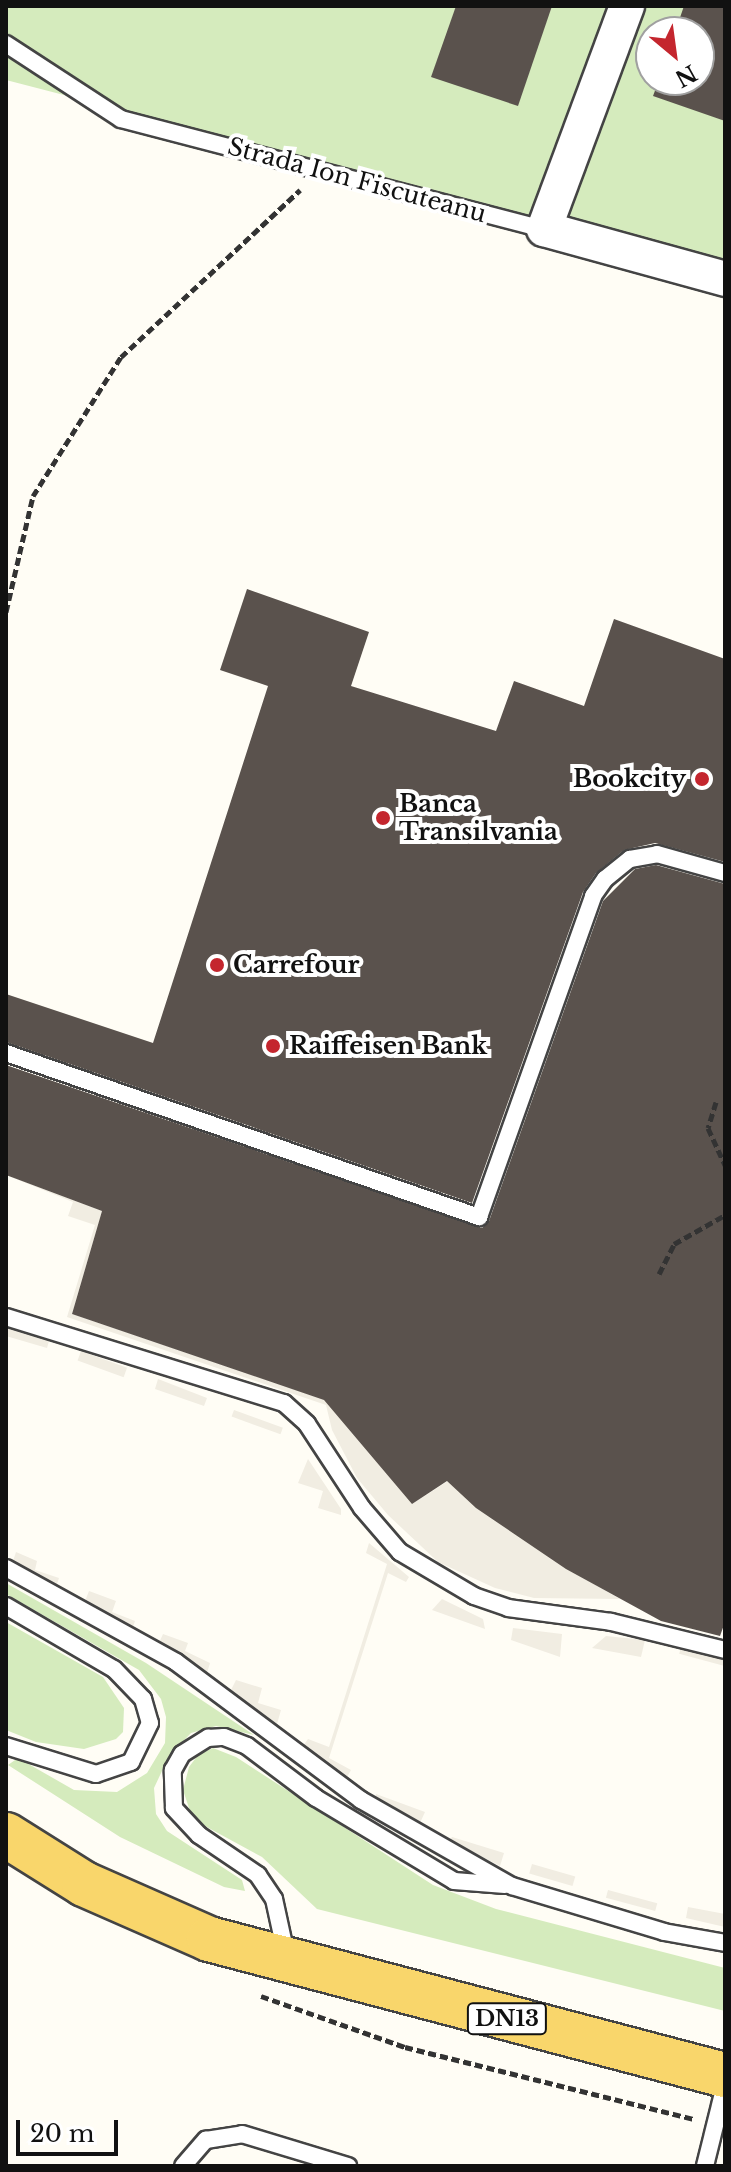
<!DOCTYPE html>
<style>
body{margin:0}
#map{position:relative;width:731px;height:2172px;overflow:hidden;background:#fffdf5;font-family:"Libre Baskerville",serif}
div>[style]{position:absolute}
.green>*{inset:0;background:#d5ebbd}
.plaza>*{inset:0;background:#f1ede2;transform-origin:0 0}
.building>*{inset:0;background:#5a524d}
.path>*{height:5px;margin-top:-2.5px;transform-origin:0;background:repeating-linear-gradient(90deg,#333 0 8px,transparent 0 12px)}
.roads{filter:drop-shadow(2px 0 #444) drop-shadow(-2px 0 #444) drop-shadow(0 2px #444) drop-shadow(0 -2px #444)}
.lane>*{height:16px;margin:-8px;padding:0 8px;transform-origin:8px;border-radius:8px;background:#fff}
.street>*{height:34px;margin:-17px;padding:0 17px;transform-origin:17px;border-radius:17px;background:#fff}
.primary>*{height:44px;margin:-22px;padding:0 22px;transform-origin:22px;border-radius:22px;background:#f9d66b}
.dots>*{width:22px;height:22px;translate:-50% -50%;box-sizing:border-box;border:4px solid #fff;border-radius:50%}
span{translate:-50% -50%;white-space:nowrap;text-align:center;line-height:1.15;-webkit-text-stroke:8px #fff;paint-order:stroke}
.shield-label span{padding:2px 6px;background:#fff;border:2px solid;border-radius:6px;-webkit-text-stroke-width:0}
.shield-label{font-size:22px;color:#111;font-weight:700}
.street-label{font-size:24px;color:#111}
.poi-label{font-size:24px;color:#111;font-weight:700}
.right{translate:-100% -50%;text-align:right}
.left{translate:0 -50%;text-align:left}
.frame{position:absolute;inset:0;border:8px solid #111;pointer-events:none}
.north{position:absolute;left:635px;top:16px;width:80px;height:80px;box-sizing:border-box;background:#fff;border:2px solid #a0a0a0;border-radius:50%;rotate:151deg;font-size:22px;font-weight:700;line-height:32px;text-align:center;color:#111}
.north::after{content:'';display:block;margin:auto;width:28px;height:36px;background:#c4262e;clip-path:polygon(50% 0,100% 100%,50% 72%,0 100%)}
.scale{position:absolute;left:16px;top:2120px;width:102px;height:36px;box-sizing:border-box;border:4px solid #111;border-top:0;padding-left:10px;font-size:24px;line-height:28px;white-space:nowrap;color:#111;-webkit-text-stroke:6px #fff;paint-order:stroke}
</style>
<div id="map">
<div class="green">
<i style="clip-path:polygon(evenodd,6px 6px,725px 6px,725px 266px,6px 80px,6px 6px,651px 32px,699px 32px,699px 80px,651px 80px,651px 32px)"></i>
<i style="clip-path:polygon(6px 1583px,146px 1663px,254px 1735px,216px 1726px,191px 1733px,169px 1756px,154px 1788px,156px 1814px,167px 1831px,242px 1880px,245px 1891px,224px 1887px,120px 1837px,8px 1765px,18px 1758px,74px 1790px,117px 1792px,147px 1773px,165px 1743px,166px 1717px,161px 1699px,139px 1670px,6px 1594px)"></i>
<i style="clip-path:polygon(6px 1622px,103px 1677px,124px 1708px,123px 1732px,116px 1739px,84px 1749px,36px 1742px,6px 1730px)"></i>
<i style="clip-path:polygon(213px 1748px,236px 1757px,433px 1885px,496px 1909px,725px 1968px,725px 2011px,317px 1909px,262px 1857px,205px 1826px,190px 1811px,183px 1790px,189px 1767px,198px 1755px)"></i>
</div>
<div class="plaza">
<i style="clip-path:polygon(6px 1175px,102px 1211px,72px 1314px,356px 1410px,412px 1504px,448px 1481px,573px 1572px,620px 1599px,534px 1598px,495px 1588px,438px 1562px,388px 1515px,357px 1478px,332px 1430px,326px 1405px,67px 1317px,95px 1225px,68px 1216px,73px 1202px)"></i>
<i style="clip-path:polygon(6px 1327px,49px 1341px,47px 1348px,6px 1336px)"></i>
<i style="left:81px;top:1351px;width:49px;height:10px;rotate:20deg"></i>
<i style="clip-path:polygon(158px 1379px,207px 1398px,204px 1406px,155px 1389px)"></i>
<i style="left:234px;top:1410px;width:52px;height:7px;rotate:20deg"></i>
<i style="clip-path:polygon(308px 1459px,341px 1509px,341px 1515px,318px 1508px,323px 1491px,298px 1483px)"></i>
<i style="clip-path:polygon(369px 1543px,409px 1577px,406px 1582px,388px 1573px,329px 1758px,351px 1770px,346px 1779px,303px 1746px,308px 1739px,329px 1747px,387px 1564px,366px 1553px)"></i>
<i style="clip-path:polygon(16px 1552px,37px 1561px,35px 1570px,59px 1578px,56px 1587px,13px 1561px)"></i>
<i style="clip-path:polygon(89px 1591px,116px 1601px,112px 1612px,135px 1621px,132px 1630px,85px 1601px)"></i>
<i style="clip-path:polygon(442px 1599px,483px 1619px,485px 1629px,432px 1610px)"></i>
<i style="clip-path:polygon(513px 1628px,562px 1634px,560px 1657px,511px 1640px)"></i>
<i style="clip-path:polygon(163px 1634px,188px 1643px,185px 1651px,210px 1663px,207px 1673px,158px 1645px)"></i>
<i style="clip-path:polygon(606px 1636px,645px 1640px,641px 1657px,592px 1648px)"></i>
<i style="left:681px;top:1647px;width:46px;height:7px;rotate:15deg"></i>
<i style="clip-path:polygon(236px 1680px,262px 1688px,258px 1703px,281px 1710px,277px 1724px,231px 1690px)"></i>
<i style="clip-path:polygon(376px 1794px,425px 1812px,420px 1823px,375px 1799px)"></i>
<i style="clip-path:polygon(452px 1837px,504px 1853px,500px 1866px,450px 1840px)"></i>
<i style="left:532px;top:1864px;width:45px;height:10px;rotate:16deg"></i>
<i style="left:608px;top:1890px;width:51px;height:8px;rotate:15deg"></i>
<i style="clip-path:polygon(688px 1907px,725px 1914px,725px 1927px,686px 1918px)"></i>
</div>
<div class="building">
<i style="clip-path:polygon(456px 6px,552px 6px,518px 106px,431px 77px)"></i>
<i style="clip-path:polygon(684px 6px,725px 6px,725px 121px,653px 96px,659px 80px,699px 80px,699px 32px,675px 32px)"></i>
<i style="clip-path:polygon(247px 589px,369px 632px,351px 686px,496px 731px,514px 681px,584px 706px,614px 619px,725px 659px,725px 862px,655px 843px,624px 850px,596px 873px,583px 892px,472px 1203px,6px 1042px,6px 994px,153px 1043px,268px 686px,220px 670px)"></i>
<i style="clip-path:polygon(656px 865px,725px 884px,725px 1622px,720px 1636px,661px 1621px,566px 1569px,476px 1508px,447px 1481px,412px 1504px,324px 1400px,72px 1314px,102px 1211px,6px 1175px,6px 1065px,482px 1228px,489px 1221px,603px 901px,635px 869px)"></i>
</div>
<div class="path">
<i style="left:6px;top:612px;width:119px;rotate:-76.9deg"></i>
<i style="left:33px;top:496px;width:165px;rotate:-57.7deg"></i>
<i style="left:121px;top:357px;width:245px;rotate:-43deg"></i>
<i style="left:716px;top:1102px;width:27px;rotate:107deg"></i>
<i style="left:708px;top:1128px;width:41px;rotate:65.3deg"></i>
<i style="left:659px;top:1274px;width:34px;rotate:-63deg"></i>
<i style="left:674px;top:1244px;width:59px;rotate:-29.6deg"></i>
<i style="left:261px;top:1996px;width:153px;rotate:19.5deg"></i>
<i style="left:405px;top:2047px;width:297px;rotate:14deg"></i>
</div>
<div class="roads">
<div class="lane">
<i style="left:6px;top:44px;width:137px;rotate:33.1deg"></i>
<i style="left:121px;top:119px;width:437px;rotate:14.6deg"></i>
<i style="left:6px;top:1053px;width:501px;rotate:19.12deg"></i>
<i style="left:479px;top:1217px;width:341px;rotate:-70.4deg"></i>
<i style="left:593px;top:896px;width:21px;rotate:-55deg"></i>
<i style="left:605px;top:879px;width:32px;rotate:-39deg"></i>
<i style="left:630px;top:859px;width:27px;rotate:-10deg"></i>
<i style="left:657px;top:854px;width:71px;rotate:15.6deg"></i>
<i style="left:6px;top:1317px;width:291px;rotate:17.2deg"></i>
<i style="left:284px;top:1403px;width:31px;rotate:42deg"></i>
<i style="left:307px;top:1424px;width:100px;rotate:56.8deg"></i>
<i style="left:362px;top:1508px;width:58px;rotate:49.2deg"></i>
<i style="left:400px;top:1552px;width:86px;rotate:30.7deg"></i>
<i style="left:474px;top:1596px;width:36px;rotate:19deg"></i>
<i style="left:508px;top:1608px;width:104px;rotate:7.7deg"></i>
<i style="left:611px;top:1622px;width:117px;rotate:13.8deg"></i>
<i style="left:6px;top:1568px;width:194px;rotate:28.9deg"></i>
<i style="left:176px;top:1662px;width:231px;rotate:36.7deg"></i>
<i style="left:361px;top:1800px;width:174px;rotate:29.7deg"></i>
<i style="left:512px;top:1886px;width:159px;rotate:16.8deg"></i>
<i style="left:664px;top:1932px;width:62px;rotate:10.2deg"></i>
<i style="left:6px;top:1606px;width:125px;rotate:30.3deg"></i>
<i style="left:114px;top:1669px;width:42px;rotate:46deg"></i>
<i style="left:143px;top:1699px;width:25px;rotate:74deg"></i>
<i style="left:150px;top:1723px;width:43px;rotate:116deg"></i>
<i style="left:131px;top:1762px;width:37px;rotate:161deg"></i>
<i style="left:96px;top:1774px;width:94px;rotate:-162.7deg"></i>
<i style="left:286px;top:1954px;width:56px;rotate:-102.3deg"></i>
<i style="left:274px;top:1899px;width:29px;rotate:-124deg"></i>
<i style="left:258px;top:1875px;width:71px;rotate:-145.9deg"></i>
<i style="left:199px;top:1835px;width:37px;rotate:-133deg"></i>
<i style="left:174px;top:1808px;width:38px;rotate:-92deg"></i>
<i style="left:173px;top:1770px;width:18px;rotate:-61deg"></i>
<i style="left:182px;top:1754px;width:31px;rotate:-32deg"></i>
<i style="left:208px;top:1738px;width:16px;rotate:-4deg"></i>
<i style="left:224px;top:1737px;width:25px;rotate:21deg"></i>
<i style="left:247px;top:1746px;width:86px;rotate:37deg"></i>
<i style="left:316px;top:1798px;width:161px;rotate:31deg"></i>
<i style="left:454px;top:1881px;width:51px;rotate:4.5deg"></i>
<i style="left:183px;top:2166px;width:35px;rotate:-49deg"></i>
<i style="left:206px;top:2140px;width:36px;rotate:-9deg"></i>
<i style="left:242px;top:2134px;width:111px;rotate:16.8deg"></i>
<i style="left:705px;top:2166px;width:83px;rotate:-76.1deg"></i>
</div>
<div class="street">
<i style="left:627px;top:6px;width:238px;rotate:110.4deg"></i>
<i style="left:544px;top:229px;width:188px;rotate:15.4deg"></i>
</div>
<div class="primary">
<i style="left:6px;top:1835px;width:92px;rotate:32.1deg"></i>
<i style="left:84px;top:1884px;width:137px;rotate:23.7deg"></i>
<i style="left:209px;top:1939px;width:534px;rotate:14.77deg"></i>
</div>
</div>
<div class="dots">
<i style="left:702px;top:779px;background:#c4262e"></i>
<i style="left:383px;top:818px;background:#c4262e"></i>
<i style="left:217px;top:965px;background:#c4262e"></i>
<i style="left:273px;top:1046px;background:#c4262e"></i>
</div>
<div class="shield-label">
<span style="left:507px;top:2019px">DN13</span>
</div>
<div class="street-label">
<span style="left:357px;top:180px;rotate:15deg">Strada Ion Fiscuteanu</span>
</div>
<div class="poi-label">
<span class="right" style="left:686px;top:779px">Bookcity</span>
<span class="left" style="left:399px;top:818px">Banca<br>Transilvania</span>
<span class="left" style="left:233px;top:965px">Carrefour</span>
<span class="left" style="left:289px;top:1046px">Raiffeisen Bank</span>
</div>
<div class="frame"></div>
<div class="north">N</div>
<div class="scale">20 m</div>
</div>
